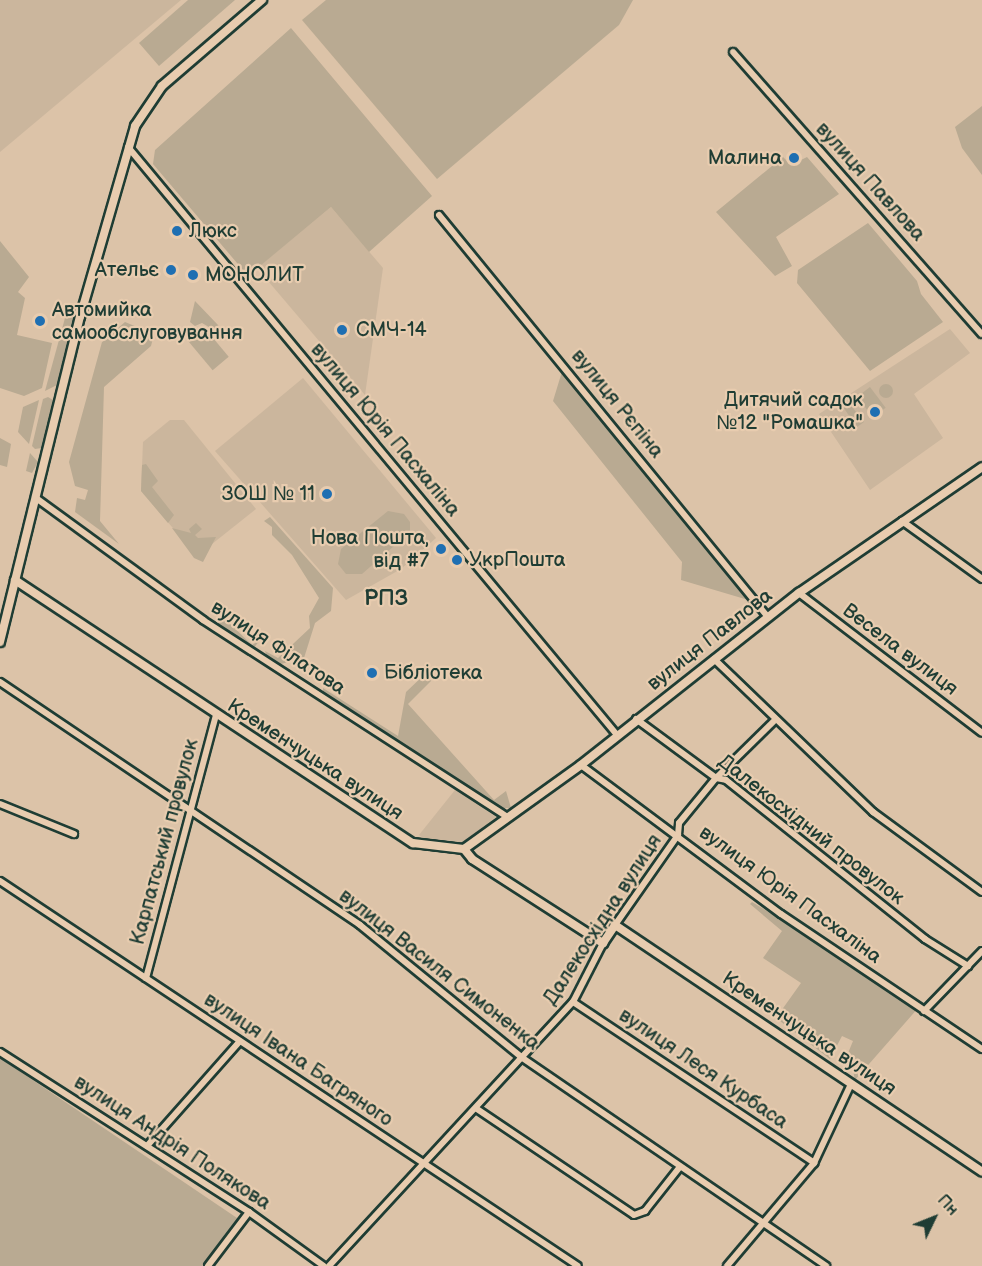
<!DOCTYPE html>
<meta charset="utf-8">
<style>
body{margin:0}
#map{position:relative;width:982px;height:1266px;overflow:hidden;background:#dcc3a8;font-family:"Balsamiq Sans",sans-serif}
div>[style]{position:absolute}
.built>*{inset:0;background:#cbb69d}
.green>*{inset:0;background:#b9aa92;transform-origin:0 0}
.round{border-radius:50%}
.roads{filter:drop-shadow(2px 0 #1f3d34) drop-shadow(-2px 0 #1f3d34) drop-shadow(0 2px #1f3d34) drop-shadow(0 -2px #1f3d34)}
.street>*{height:6px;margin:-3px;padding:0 3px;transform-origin:3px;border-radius:3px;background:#e8ccaf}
.secondary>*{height:8px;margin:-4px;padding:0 4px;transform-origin:4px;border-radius:4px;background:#e8ccaf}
.dots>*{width:16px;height:16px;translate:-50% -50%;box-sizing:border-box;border:3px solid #e8ccaf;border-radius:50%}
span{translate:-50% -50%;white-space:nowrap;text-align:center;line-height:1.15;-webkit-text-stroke:4.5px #e8ccaf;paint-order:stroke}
.poi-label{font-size:20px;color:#1f3d34}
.right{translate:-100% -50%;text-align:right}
.left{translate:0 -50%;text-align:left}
.street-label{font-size:20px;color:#1f3d34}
.quarter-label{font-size:22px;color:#1f3d34;font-weight:700}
.north{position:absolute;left:904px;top:1188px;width:60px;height:60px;-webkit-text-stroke:4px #e8ccaf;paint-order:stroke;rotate:47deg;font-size:16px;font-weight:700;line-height:24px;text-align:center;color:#1f3d34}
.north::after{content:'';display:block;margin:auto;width:21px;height:27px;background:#1f3d34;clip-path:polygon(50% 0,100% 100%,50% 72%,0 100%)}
</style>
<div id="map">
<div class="built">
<i style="clip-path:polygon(0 0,181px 0,0 152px)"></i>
<i style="clip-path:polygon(331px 207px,383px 268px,365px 395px,257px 268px)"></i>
<i style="clip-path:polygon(950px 329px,970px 353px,914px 394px,943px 438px,870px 490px,819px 414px)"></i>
<i style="clip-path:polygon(303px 378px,436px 538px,401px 569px,346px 600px,215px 451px)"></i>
<i style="clip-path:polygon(170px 420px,184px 420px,256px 509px,197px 556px,141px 491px,143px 442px)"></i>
<i style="clip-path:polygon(455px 790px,496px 817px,462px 843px,432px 844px,419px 835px)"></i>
</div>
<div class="green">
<i style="clip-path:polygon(188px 0,235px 0,159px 66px,139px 43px)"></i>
<i style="clip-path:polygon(326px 0,633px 0,619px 25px,437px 179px,302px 20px)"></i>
<i style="clip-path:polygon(291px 28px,432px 196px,369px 252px,331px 207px,248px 276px,153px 164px,155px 150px)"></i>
<i style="clip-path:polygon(982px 106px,982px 175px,962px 148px,955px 127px)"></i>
<i style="clip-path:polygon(783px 157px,791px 165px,807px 157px,839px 194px,776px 237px,792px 266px,775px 276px,716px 212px)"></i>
<i style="clip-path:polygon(868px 223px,917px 281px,921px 294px,943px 322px,870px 371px,797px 283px,798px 270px)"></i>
<i style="clip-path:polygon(0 241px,29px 277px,18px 292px,25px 298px,17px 335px,52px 343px,42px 388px,24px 396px,0 388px)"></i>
<i style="clip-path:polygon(195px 301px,218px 325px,221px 334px,202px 323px,195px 326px,190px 322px)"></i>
<i style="clip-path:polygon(68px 307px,73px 317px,57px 385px,45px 391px)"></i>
<i style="clip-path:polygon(125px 322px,154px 334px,151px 346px,104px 387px,100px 521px,119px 544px,75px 512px,77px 498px,85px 500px,88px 490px,75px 486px,69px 462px,102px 342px)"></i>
<i style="left:203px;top:326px;width:40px;height:21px;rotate:50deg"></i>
<i style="clip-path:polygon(564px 365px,755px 602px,681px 580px,682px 562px,553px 401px)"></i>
<i class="round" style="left:879px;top:384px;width:14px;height:14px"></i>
<i style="left:870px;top:387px;width:26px;height:16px;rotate:53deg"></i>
<i style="clip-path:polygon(48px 397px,53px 400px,42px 448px,35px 449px,32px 446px,43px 399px)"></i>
<i style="clip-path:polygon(39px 400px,29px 444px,18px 432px,23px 407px)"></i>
<i style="clip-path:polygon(849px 403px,864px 422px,857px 427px,843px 407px)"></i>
<i style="clip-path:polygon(0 438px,11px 444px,7px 467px,0 465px)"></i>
<i style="clip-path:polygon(30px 453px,38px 462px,32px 473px,26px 471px)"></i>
<i style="clip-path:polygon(146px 464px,158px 481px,152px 487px,174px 515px,168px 523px,141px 491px,142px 465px)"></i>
<i style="clip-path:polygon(388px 511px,404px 514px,410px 522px,410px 532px,362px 574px,346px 574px,338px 564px,341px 549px)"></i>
<i style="clip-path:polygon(270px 517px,333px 588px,331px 611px,315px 623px,304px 658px,277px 665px,268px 659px,265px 651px,278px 658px,310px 628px,309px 616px,319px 598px,292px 555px,272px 535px,272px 527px,264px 521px)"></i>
<i style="clip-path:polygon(196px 523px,202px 529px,195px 535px,198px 538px,216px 537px,203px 562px,194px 558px,172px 528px,191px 533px,189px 529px)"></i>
<i style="clip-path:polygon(223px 617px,252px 645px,260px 640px,253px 649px,215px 621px)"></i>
<i style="clip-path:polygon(425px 674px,431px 681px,408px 704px,494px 800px,506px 791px,511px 808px,499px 808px,323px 695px,323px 688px,398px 736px,406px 692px)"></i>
<i style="clip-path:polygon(752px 902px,770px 913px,781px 914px,919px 1007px,855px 1080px,851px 1062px,846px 1058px,853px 1041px,842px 1036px,830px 1059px,776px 1018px,801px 983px,763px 958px,782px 931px,750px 904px)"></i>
<i style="clip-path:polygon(0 1058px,240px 1220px,202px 1266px,0 1266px)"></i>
</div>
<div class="roads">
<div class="street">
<i style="left:733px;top:52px;width:376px;rotate:48.6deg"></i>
<i style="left:128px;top:147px;width:765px;rotate:50.25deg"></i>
<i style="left:439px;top:215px;width:518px;rotate:50.72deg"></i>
<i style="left:36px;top:498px;width:207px;rotate:36.1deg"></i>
<i style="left:203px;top:620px;width:363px;rotate:32.9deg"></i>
<i style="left:902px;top:521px;width:99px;rotate:35.9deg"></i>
<i style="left:799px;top:593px;width:230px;rotate:37.4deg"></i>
<i style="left:714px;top:659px;width:221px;rotate:43.9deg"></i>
<i style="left:873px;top:812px;width:135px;rotate:36.3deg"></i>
<i style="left:0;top:682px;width:434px;rotate:34deg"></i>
<i style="left:360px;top:925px;width:208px;rotate:39.3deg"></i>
<i style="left:521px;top:1057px;width:370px;rotate:34.4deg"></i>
<i style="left:636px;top:719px;width:99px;rotate:36.4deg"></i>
<i style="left:716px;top:778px;width:10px;rotate:11deg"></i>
<i style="left:726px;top:780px;width:255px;rotate:38.6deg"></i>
<i style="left:925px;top:939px;width:51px;rotate:32.1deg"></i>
<i style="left:581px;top:765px;width:249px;rotate:36.7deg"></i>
<i style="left:781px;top:914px;width:242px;rotate:33.9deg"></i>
<i style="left:0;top:804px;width:80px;rotate:22.1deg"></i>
<i style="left:0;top:881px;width:694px;rotate:33.67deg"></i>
<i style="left:615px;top:925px;width:110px;rotate:-55deg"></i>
<i style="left:678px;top:835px;width:12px;rotate:-85deg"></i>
<i style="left:679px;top:823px;width:58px;rotate:-50.6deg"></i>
<i style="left:716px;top:778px;width:81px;rotate:-44.5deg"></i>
<i style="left:146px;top:978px;width:272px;rotate:-75.1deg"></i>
<i style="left:573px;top:1002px;width:290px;rotate:33.7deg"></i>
<i style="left:924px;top:1011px;width:83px;rotate:-46deg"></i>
<i style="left:0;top:1052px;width:296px;rotate:32.7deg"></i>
<i style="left:249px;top:1212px;width:92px;rotate:35.8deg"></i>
<i style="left:477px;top:1109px;width:189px;rotate:34deg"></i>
<i style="left:634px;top:1215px;width:12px;rotate:-20deg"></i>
<i style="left:645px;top:1211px;width:55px;rotate:-51.7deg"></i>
<i style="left:147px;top:1146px;width:140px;rotate:-48.5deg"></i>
<i style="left:208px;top:1266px;width:68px;rotate:-52.8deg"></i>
<i style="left:329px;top:1266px;width:359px;rotate:-47.3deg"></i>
<i style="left:573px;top:1002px;width:66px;rotate:-63deg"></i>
<i style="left:727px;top:1266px;width:135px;rotate:-49.8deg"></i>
<i style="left:814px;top:1163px;width:87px;rotate:-64.9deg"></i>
</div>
<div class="secondary">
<i style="left:15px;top:580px;width:477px;rotate:33.5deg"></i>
<i style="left:413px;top:843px;width:51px;rotate:6.7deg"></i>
<i style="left:464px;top:849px;width:13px;rotate:51deg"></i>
<i style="left:472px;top:859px;width:156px;rotate:32.7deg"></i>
<i style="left:603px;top:943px;width:22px;rotate:-56deg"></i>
<i style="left:615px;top:925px;width:442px;rotate:33.9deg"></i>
<i style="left:0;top:642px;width:335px;rotate:-76.2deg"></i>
<i style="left:80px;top:317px;width:199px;rotate:-73.9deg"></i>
<i style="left:135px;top:126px;width:48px;rotate:-56deg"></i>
<i style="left:162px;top:86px;width:132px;rotate:-40.7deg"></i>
<i style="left:464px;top:849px;width:144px;rotate:-35.7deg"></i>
<i style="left:581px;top:765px;width:278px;rotate:-38.3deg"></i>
<i style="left:799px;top:593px;width:222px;rotate:-34.5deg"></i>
</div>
</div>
<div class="dots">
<i style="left:794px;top:158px;background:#1f6fb2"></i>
<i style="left:177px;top:231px;background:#1f6fb2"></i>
<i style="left:171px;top:270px;background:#1f6fb2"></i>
<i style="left:193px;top:275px;background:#1f6fb2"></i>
<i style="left:40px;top:321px;background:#1f6fb2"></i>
<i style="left:342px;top:330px;background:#1f6fb2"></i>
<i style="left:875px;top:412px;background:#1f6fb2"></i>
<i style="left:327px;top:494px;background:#1f6fb2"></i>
<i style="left:441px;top:549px;background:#1f6fb2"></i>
<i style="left:457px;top:560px;background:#1f6fb2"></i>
<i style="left:372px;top:673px;background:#1f6fb2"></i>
</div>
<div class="poi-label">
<span class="right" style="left:782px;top:158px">Малина</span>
<span class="left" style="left:189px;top:231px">Люкс</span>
<span class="right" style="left:159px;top:270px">Ательє</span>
<span class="left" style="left:205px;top:275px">МОНОЛИТ</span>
<span class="left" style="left:52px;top:322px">Автомийка<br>самообслуговування</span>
<span class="left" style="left:356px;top:330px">СМЧ-14</span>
<span class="right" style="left:863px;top:412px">Дитячий садок<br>№12 "Ромашка"</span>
<span class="right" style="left:315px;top:494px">ЗОШ № 11</span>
<span class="right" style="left:429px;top:550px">Нова Пошта,<br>від #7</span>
<span class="left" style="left:469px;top:560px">УкрПошта</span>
<span class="left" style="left:384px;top:673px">Бібліотека</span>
</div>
<div class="street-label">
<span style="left:870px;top:182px;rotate:48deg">вулиця Павлова</span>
<span style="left:617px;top:404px;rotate:51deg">вулиця Рєпіна</span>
<span style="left:385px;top:430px;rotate:50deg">вулиця Юрія Пасхаліна</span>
<span style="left:710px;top:640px;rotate:-38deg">вулиця Павлова</span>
<span style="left:278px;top:648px;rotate:33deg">вулиця Філатова</span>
<span style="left:900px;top:650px;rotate:37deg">Весела вулиця</span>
<span style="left:315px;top:760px;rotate:33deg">Кременчуцька вулиця</span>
<span style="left:811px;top:830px;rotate:38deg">Далекосхідний провулок</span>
<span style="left:165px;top:842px;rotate:-75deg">Карпатський провулок</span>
<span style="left:790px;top:895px;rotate:36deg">вулиця Юрія Пасхаліна</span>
<span style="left:603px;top:920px;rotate:-57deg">Далекосхідна вулиця</span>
<span style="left:439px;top:970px;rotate:38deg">вулиця Василя Симоненка</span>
<span style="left:809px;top:1034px;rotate:34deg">Кременчуцька вулиця</span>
<span style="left:298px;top:1060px;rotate:34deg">вулиця Івана Багряного</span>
<span style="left:703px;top:1069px;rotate:34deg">вулиця Леся Курбаса</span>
<span style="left:172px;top:1143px;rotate:33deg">вулиця Андрія Полякова</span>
</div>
<div class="quarter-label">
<span style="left:386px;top:599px">РПЗ</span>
</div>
<div class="north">Пн</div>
</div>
